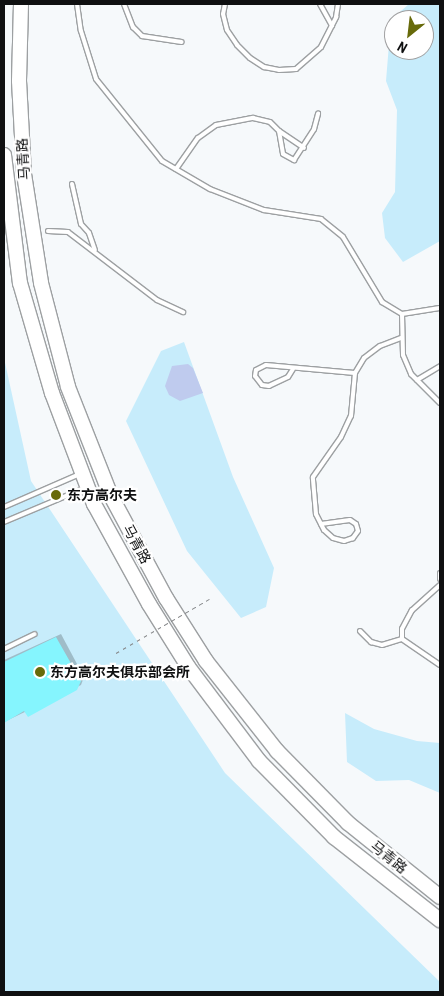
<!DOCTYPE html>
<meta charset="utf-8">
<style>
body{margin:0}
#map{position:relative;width:444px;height:996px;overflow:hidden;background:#f6f9fb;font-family:"Roboto Condensed","Noto Sans SC",sans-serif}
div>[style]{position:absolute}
.green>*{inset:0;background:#c7ecfb}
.water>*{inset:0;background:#bfcbee}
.shadow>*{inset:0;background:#0003}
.building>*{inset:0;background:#85f5fe}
.roads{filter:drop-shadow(1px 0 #9da0a2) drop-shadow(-1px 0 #9da0a2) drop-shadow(0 1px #9da0a2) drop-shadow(0 -1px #9da0a2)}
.service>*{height:4px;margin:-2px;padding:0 2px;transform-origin:2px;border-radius:2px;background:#fff}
.trunk>*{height:14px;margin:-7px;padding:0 7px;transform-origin:7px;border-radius:7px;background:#fff}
.path-bridge>*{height:1px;margin-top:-0.5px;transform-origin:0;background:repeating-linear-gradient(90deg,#858789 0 4px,transparent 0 8px)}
.dots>*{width:14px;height:14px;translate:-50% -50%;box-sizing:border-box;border:2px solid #fff;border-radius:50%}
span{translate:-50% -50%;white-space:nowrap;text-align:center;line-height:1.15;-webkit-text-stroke:4.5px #fff;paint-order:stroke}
.street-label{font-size:14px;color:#0f1011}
.poi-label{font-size:14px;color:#0f1011;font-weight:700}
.left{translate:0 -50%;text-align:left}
.frame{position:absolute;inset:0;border:5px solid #0f1011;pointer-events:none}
.north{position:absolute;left:384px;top:10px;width:50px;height:50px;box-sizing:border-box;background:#fff;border:1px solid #9f9fa0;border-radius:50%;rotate:209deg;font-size:14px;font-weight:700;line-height:20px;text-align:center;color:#0f1011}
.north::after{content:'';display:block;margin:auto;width:18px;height:22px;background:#676a0a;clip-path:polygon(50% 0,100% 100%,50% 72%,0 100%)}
</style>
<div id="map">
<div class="green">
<i style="clip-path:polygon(evenodd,409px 4px,440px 4px,440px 241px,403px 262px,385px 238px,382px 213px,395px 192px,397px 110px,386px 81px,389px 44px,394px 17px,409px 4px,394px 20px,424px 20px,424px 50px,394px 50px,394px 20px)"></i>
<i style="clip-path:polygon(184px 342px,233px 477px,274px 568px,266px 607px,241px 618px,187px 551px,126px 421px,161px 351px)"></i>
<i style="clip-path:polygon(4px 358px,31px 481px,225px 773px,440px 982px,440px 992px,4px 992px)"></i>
<i style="clip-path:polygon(345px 713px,374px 729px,417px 741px,440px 743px,440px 793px,409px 780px,376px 781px,347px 762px)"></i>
</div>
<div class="water">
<i style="clip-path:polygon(188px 364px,193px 368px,203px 393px,180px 401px,169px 395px,165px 386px,172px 366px)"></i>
</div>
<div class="shadow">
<i style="clip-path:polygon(61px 634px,84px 677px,81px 685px,4px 722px,4px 660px)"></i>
</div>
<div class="building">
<i style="clip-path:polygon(56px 637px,81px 681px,77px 690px,28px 717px,24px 711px,4px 723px,4px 662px)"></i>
</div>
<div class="roads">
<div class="service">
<i style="left:77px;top:4px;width:27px;rotate:82deg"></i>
<i style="left:81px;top:31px;width:50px;rotate:72.6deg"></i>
<i style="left:96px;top:79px;width:105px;rotate:51.2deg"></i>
<i style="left:162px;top:161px;width:56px;rotate:30.3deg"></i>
<i style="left:210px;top:189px;width:58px;rotate:21.3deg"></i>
<i style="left:264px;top:210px;width:58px;rotate:9deg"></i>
<i style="left:321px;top:219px;width:28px;rotate:39deg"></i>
<i style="left:343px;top:237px;width:76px;rotate:59deg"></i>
<i style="left:382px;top:302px;width:23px;rotate:31deg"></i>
<i style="left:402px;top:314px;width:38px;rotate:-9deg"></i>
<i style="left:124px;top:4px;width:25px;rotate:69deg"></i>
<i style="left:133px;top:27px;width:13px;rotate:45deg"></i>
<i style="left:142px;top:36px;width:40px;rotate:8.5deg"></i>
<i style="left:225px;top:4px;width:10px;rotate:101deg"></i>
<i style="left:223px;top:14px;width:16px;rotate:76deg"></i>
<i style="left:227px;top:30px;width:18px;rotate:56deg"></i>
<i style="left:237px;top:45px;width:18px;rotate:45deg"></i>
<i style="left:250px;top:58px;width:17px;rotate:33deg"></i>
<i style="left:264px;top:67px;width:15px;rotate:11deg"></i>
<i style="left:279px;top:70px;width:17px;rotate:-3deg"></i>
<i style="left:296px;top:69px;width:33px;rotate:-41deg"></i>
<i style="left:321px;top:47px;width:34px;rotate:-63deg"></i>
<i style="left:336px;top:17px;width:13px;rotate:-81deg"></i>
<i style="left:320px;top:4px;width:25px;rotate:61deg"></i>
<i style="left:279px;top:131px;width:30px;rotate:34deg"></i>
<i style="left:176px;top:169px;width:38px;rotate:-55deg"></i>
<i style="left:198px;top:138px;width:22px;rotate:-36deg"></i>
<i style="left:216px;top:125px;width:38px;rotate:-11deg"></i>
<i style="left:253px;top:118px;width:17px;rotate:13deg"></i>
<i style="left:270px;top:122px;width:13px;rotate:45deg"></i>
<i style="left:279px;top:131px;width:23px;rotate:80deg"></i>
<i style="left:283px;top:154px;width:13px;rotate:29deg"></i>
<i style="left:294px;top:160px;width:37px;rotate:-57deg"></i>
<i style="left:314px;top:129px;width:16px;rotate:-75deg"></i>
<i style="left:72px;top:184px;width:41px;rotate:77.3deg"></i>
<i style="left:81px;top:224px;width:12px;rotate:48deg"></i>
<i style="left:89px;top:233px;width:18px;rotate:71deg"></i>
<i style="left:48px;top:231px;width:20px;rotate:3deg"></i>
<i style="left:68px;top:232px;width:112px;rotate:37.4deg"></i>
<i style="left:157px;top:300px;width:29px;rotate:25deg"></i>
<i style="left:402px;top:314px;width:41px;rotate:88.6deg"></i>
<i style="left:403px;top:355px;width:21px;rotate:67deg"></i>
<i style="left:411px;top:374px;width:41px;rotate:45deg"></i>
<i style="left:293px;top:369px;width:9px;rotate:122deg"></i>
<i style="left:288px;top:377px;width:21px;rotate:155deg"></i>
<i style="left:269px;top:386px;width:7px;rotate:-172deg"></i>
<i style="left:262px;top:385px;width:11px;rotate:-128deg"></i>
<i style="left:255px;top:376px;width:6px;rotate:-81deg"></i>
<i style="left:256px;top:370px;width:11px;rotate:-27deg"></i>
<i style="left:266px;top:365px;width:89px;rotate:5.1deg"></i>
<i style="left:417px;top:380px;width:27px;rotate:-31deg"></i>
<i style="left:4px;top:507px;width:83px;rotate:-23.5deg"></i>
<i style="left:4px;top:522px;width:88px;rotate:-22.8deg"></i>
<i style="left:321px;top:524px;width:29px;rotate:-8deg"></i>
<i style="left:350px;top:520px;width:7px;rotate:34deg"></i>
<i style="left:356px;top:524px;width:7px;rotate:74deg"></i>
<i style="left:358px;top:531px;width:9px;rotate:126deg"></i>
<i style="left:353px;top:538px;width:9px;rotate:162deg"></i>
<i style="left:344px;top:541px;width:11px;rotate:-165deg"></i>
<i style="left:333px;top:538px;width:12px;rotate:-138deg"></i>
<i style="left:324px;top:530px;width:18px;rotate:-117deg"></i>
<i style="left:316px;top:514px;width:37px;rotate:-95deg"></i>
<i style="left:313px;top:477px;width:49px;rotate:-55deg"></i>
<i style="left:341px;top:437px;width:23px;rotate:-65deg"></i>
<i style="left:351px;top:416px;width:43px;rotate:-84.7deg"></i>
<i style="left:355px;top:373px;width:17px;rotate:-59deg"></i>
<i style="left:364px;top:358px;width:20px;rotate:-37deg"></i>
<i style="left:380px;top:346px;width:22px;rotate:-21deg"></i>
<i style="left:440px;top:573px;width:6px;rotate:90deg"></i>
<i style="left:440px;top:585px;width:38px;rotate:138deg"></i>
<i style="left:412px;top:610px;width:21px;rotate:118deg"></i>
<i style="left:402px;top:629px;width:10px;rotate:90deg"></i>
<i style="left:402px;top:639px;width:46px;rotate:34.4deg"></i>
<i style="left:360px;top:631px;width:16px;rotate:45deg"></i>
<i style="left:371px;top:642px;width:11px;rotate:15deg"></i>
<i style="left:382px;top:645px;width:21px;rotate:-17deg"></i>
<i style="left:4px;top:649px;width:34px;rotate:-26deg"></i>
</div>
<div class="trunk">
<i style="left:21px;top:4px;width:77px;rotate:91.5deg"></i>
<i style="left:19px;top:81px;width:93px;rotate:86.9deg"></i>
<i style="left:24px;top:174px;width:110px;rotate:81.1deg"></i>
<i style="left:41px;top:283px;width:107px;rotate:75.4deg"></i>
<i style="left:68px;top:387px;width:117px;rotate:68.5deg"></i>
<i style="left:111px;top:496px;width:116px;rotate:61.7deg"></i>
<i style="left:166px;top:598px;width:75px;rotate:57.6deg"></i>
<i style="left:206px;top:661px;width:115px;rotate:51.7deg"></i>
<i style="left:277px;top:751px;width:101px;rotate:45.4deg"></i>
<i style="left:348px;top:823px;width:118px;rotate:38.8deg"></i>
<i style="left:4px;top:155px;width:129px;rotate:82.9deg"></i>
<i style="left:20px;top:283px;width:115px;rotate:73.8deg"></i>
<i style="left:52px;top:393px;width:119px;rotate:69.3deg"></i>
<i style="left:94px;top:504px;width:114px;rotate:61.2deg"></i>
<i style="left:149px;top:604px;width:75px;rotate:58deg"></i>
<i style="left:189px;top:668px;width:116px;rotate:53deg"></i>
<i style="left:259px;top:761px;width:107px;rotate:45.4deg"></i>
<i style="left:334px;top:837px;width:135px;rotate:38.1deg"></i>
</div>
</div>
<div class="path-bridge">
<i style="left:116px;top:653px;width:108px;rotate:-30.1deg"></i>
</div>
<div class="dots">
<i style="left:56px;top:495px;background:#676a0a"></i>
<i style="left:40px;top:672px;background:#676a0a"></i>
</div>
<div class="street-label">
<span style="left:23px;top:159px;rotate:-94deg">马青路</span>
<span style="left:137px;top:544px;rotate:62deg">马青路</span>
<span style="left:389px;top:857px;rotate:39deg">马青路</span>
</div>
<div class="poi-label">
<span class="left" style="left:67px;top:495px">东方高尔夫</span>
<span class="left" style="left:50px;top:672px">东方高尔夫俱乐部会所</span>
</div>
<div class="frame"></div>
<div class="north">N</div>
</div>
